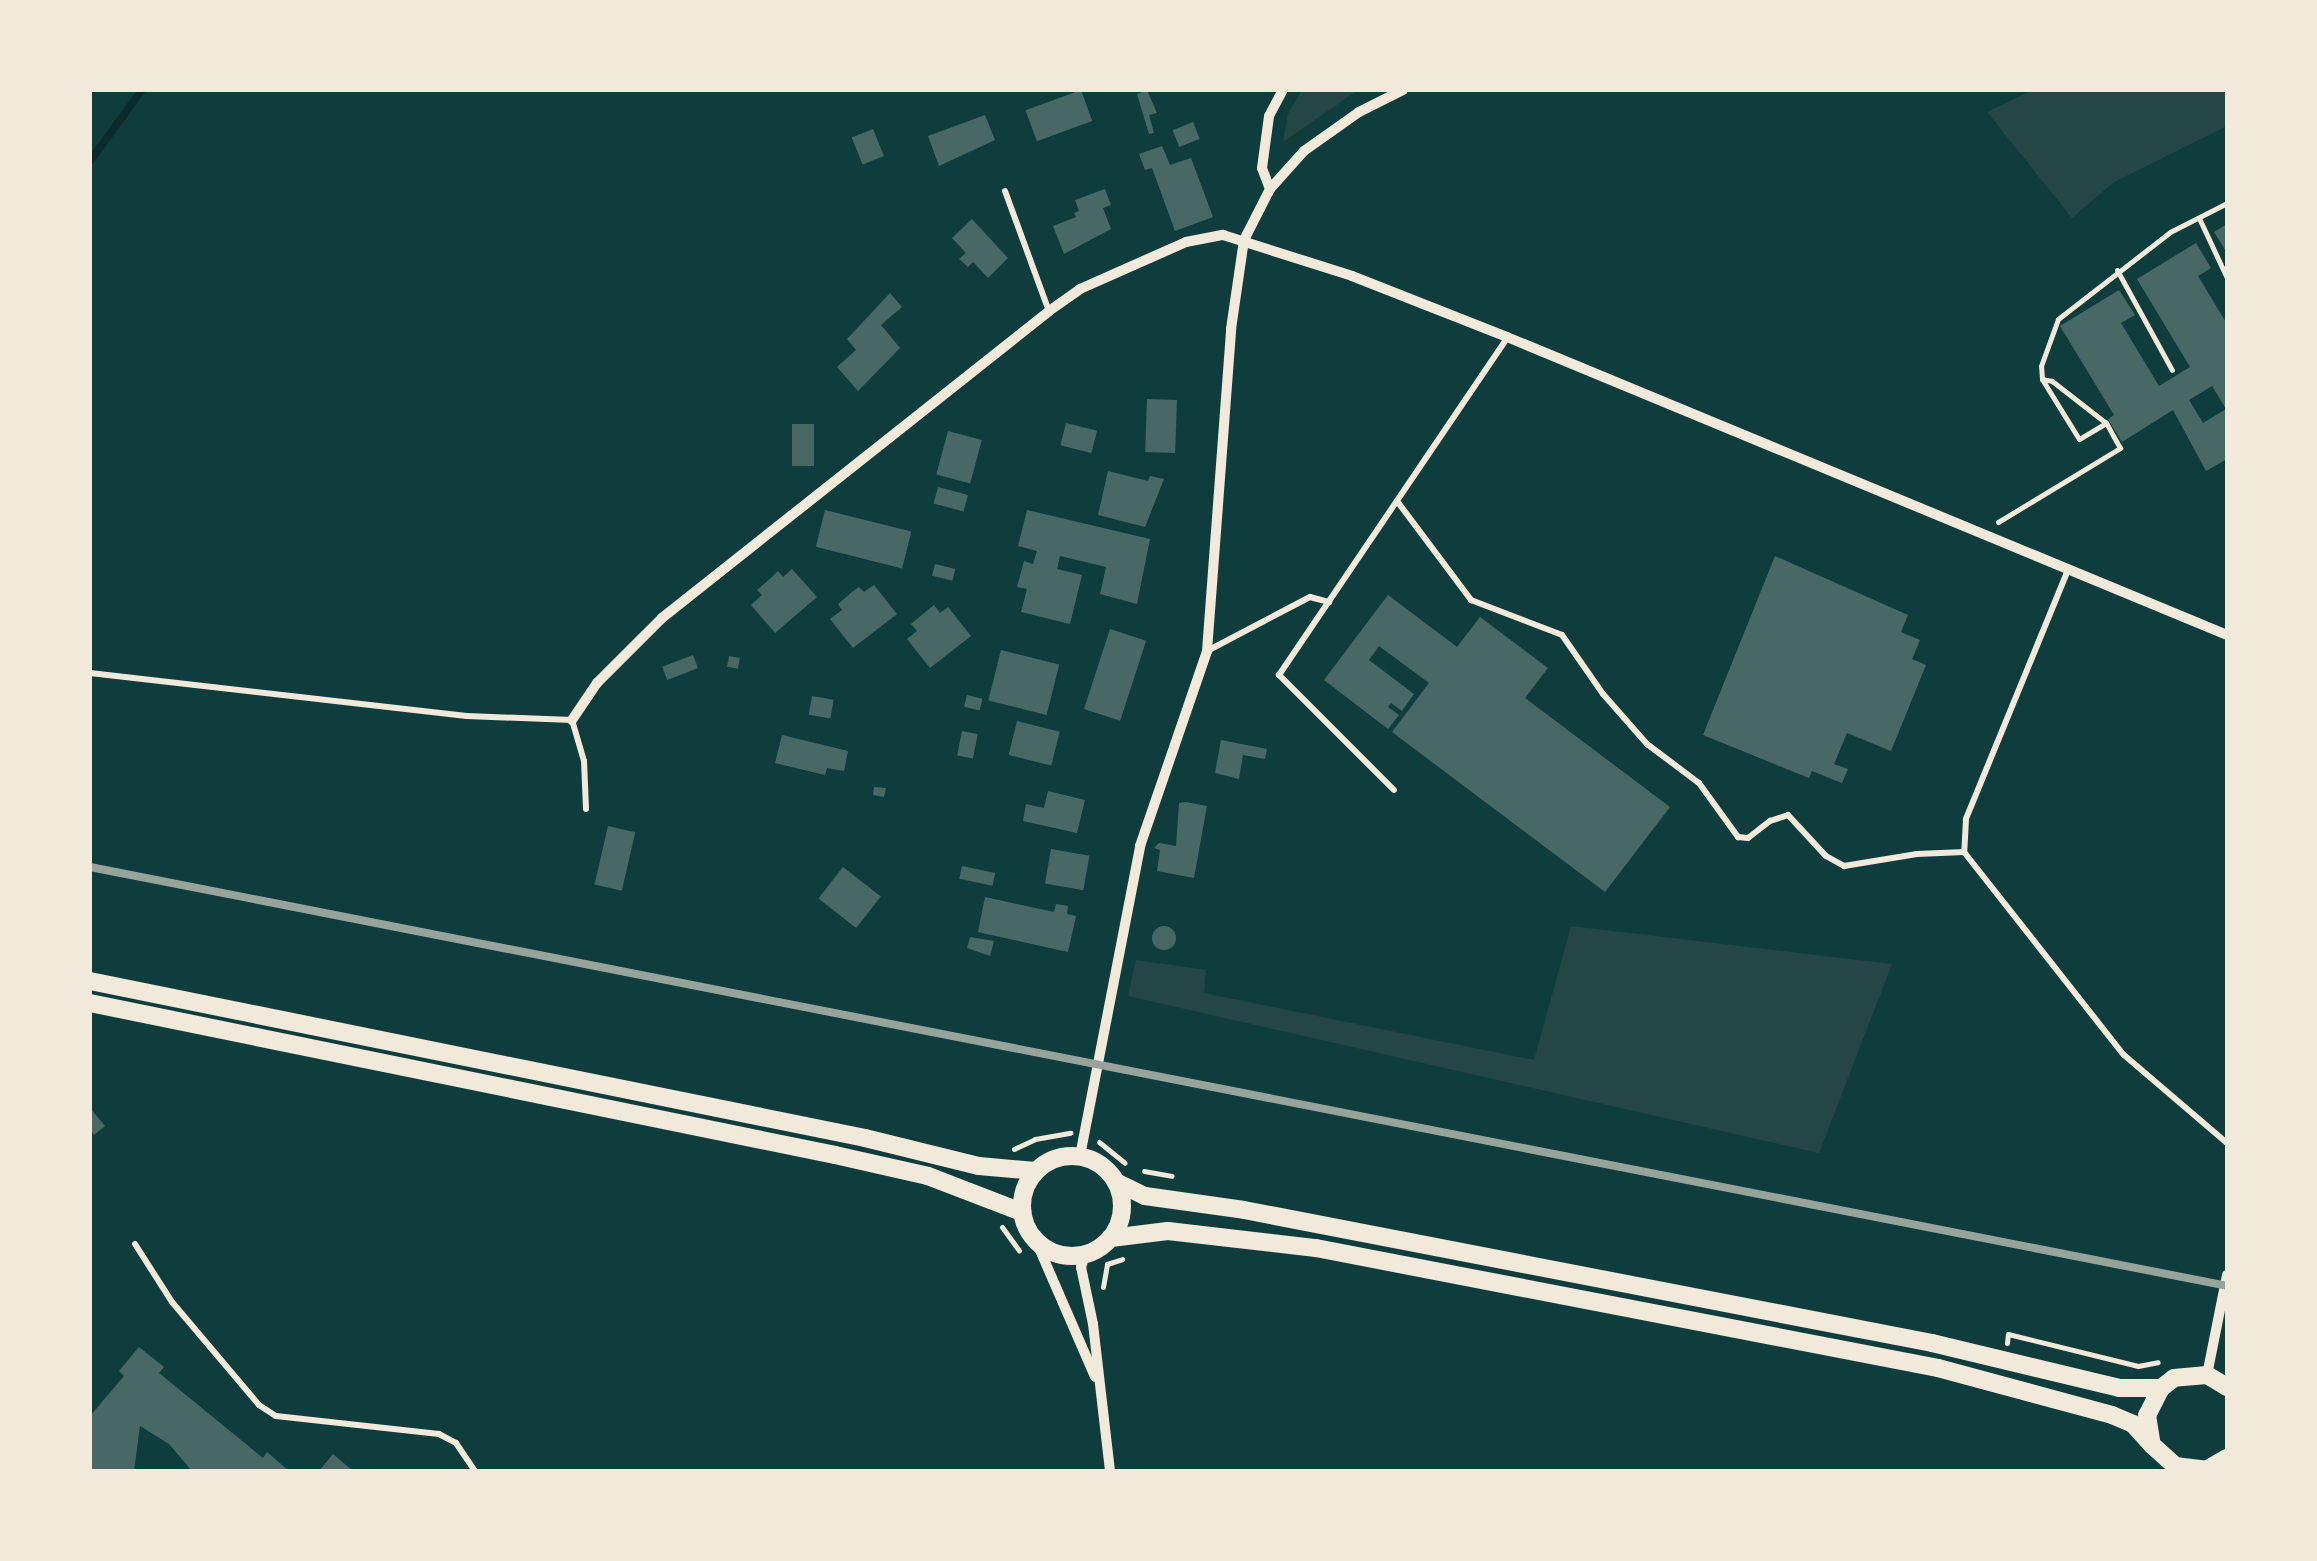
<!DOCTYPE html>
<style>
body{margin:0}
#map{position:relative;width:2317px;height:1561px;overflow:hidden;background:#0f3d3e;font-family:"Nunito Sans",sans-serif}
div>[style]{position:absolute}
.green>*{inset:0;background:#244646}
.stream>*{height:8px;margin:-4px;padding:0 4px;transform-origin:4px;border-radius:4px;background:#0a2a2b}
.building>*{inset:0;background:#486865;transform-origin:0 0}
.round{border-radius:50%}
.path>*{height:5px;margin:-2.5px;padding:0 2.5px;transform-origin:2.5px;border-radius:2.5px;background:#f1e9da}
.service>*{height:6px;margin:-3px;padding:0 3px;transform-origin:3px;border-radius:3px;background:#f1e9da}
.minor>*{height:10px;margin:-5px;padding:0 5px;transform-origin:5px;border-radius:5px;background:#f1e9da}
.secondary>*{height:18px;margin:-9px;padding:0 9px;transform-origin:9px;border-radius:9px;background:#f1e9da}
.secondary>.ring{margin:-9px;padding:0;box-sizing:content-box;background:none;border:18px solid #f1e9da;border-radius:50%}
.rail>*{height:8px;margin:-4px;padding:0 4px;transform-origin:4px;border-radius:4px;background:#97a49c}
span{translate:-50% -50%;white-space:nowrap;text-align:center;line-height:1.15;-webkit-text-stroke:9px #f1e9da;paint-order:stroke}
.frame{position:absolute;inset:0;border:92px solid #f1e9da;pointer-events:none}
</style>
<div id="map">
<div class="green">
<i style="clip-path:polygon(1302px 90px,1358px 90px,1283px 142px,1288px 114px)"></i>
<i style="clip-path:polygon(2033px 90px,2227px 90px,2227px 126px,2114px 182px,2072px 218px,1987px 112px)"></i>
<i style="clip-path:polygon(1571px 926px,1892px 964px,1819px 1153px,1128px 996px,1136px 960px,1206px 970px,1204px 993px,1534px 1060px)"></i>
</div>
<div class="stream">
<i style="left:90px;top:161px;width:88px;rotate:-53.8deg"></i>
</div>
<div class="building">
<i style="left:1081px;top:90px;width:33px;height:59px;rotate:70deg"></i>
<i style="clip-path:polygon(1147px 90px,1157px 113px,1149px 115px,1154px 133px,1149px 134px,1137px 94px)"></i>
<i style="clip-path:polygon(985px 115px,995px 140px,939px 166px,928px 136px)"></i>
<i style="left:1193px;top:122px;width:18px;height:22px;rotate:68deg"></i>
<i style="left:873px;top:129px;width:29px;height:23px;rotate:68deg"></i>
<i style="clip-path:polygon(1162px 146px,1170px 165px,1191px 158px,1213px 217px,1175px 231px,1152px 168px,1145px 170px,1139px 154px)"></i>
<i style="clip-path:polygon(1105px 189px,1111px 205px,1103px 208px,1111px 229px,1064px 254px,1053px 226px,1076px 217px,1074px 213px,1079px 211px,1075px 200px)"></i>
<i style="clip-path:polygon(972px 219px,1008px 258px,988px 278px,973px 262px,968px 267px,959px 259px,966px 253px,952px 238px)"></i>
<i style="clip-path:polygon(2227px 224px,2227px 253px,2214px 232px)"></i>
<i style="clip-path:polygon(evenodd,2196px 243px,2211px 268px,2198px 276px,2227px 324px,2227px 459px,2206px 471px,2173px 410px,2122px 442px,2108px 419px,2114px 415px,2060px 326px,2119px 290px,2135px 315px,2121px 323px,2159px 386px,2190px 367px,2137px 279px,2196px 243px,2212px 386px,2226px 409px,2203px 423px,2189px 400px,2212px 386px)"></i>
<i style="clip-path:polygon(890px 293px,902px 307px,881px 325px,900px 348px,858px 391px,837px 367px,856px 350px,847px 339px)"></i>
<i style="left:1147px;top:399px;width:30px;height:53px;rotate:2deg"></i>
<i style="left:1066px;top:423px;width:32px;height:23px;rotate:14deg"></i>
<i style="left:814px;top:424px;width:42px;height:22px;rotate:90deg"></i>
<i style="left:948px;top:431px;width:35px;height:45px;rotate:15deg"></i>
<i style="clip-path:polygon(1108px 471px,1148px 481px,1150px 476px,1164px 479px,1145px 527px,1098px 515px)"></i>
<i style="left:938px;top:487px;width:31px;height:17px;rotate:15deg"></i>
<i style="left:825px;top:510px;width:89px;height:38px;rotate:14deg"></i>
<i style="clip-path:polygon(1027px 510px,1150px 539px,1137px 604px,1100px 594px,1106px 567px,1060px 556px,1057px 569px,1082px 575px,1070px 624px,1021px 612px,1027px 589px,1017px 587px,1024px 561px,1033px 564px,1037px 551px,1018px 546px)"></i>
<i style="clip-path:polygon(1775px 556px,1908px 615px,1901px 632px,1920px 640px,1912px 659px,1926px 665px,1891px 751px,1847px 733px,1834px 764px,1848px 769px,1842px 783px,1812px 771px,1809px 778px,1703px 735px)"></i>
<i style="left:935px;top:564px;width:21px;height:12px;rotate:14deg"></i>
<i style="clip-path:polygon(792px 569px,817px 597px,775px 633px,751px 605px,762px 595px,757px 590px,772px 577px,778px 571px,783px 577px)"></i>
<i style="clip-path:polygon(874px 585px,897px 614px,853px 648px,830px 619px,842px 610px,838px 604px,852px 592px,859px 587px,864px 592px)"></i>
<i style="clip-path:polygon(1388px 595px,1457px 647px,1480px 617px,1548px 668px,1525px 698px,1670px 807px,1605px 892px,1392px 732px,1429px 683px,1379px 646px,1369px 660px,1414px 694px,1402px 711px,1391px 703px,1388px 707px,1399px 715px,1388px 729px,1324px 680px)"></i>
<i style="clip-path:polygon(934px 605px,940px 613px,948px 607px,971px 636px,930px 668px,907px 639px,917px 631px,911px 624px)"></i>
<i style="left:1110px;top:629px;width:38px;height:84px;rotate:18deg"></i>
<i style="left:1001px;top:650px;width:60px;height:52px;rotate:14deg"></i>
<i style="left:693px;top:655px;width:14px;height:33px;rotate:69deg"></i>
<i style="left:729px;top:656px;width:11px;height:11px;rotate:10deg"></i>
<i style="left:967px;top:695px;width:16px;height:12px;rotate:14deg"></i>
<i style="left:812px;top:696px;width:22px;height:19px;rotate:10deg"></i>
<i style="left:1017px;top:721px;width:44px;height:35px;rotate:14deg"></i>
<i style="left:962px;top:731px;width:16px;height:25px;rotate:11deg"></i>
<i style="clip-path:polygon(782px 735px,848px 751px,844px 771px,827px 768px,825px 775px,775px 763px)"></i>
<i style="clip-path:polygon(1221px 740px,1267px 749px,1265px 759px,1243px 755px,1239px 779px,1215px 773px)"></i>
<i style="clip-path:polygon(874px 787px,886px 788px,884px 797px,873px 795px)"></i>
<i style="clip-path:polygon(1048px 791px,1085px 800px,1077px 833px,1023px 821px,1026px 804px,1044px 808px)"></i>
<i style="clip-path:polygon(1186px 802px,1207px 806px,1194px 878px,1157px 871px,1160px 850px,1154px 848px,1159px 843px,1176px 846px,1179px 803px)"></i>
<i style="left:608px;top:826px;width:28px;height:60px;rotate:13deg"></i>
<i style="left:1051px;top:849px;width:39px;height:35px;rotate:10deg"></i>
<i style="left:962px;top:866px;width:34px;height:13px;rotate:12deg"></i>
<i style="left:843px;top:867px;width:48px;height:40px;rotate:38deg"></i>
<i style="clip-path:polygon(985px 897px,1054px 912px,1056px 904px,1068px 906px,1067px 914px,1076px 916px,1068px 952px,978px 932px)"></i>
<i class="round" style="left:1152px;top:926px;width:24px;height:24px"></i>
<i style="clip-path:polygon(970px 937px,994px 941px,990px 956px,967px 948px)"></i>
<i style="clip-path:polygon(90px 1108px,105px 1126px,94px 1135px,90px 1130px)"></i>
<i style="clip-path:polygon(139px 1347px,164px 1367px,159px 1373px,263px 1458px,267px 1452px,289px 1471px,192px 1471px,169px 1444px,140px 1426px,134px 1471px,90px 1471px,90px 1416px,124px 1376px,119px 1371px)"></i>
<i style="clip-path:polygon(333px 1454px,353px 1471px,319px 1471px)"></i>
</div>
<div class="path">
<i style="left:2199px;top:218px;width:66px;rotate:65deg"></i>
<i style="left:2117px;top:270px;width:114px;rotate:61.2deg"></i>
<i style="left:2042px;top:379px;width:10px;rotate:11deg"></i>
<i style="left:2052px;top:381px;width:68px;rotate:37.9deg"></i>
<i style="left:2106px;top:423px;width:31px;rotate:149deg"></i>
<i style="left:2079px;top:439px;width:70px;rotate:-121.7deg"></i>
<i style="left:2042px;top:379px;width:13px;rotate:-94deg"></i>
<i style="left:2041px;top:366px;width:50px;rotate:-70.1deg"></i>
<i style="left:2058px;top:319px;width:142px;rotate:-37.8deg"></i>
<i style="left:2170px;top:232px;width:64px;rotate:-27deg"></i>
<i style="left:1998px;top:522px;width:143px;rotate:-31.2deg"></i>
<i style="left:2120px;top:448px;width:29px;rotate:-119deg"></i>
<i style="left:1099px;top:1142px;width:33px;rotate:39deg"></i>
<i style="left:1014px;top:1149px;width:23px;rotate:-25deg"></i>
<i style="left:1035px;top:1139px;width:36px;rotate:-10deg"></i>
<i style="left:1144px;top:1171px;width:28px;rotate:10deg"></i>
<i style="left:1002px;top:1227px;width:29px;rotate:54deg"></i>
<i style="left:1103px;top:1287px;width:23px;rotate:-80deg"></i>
<i style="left:1107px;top:1264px;width:16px;rotate:-18deg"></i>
<i style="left:2007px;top:1343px;width:9px;rotate:-84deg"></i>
<i style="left:2008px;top:1334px;width:134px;rotate:13.8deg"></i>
<i style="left:2138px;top:1366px;width:20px;rotate:-11deg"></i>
</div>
<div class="service">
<i style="left:1005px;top:191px;width:128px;rotate:69.9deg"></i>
<i style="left:1397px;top:501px;width:124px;rotate:53.2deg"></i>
<i style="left:1471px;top:600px;width:97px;rotate:21deg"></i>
<i style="left:1562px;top:635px;width:72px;rotate:55.2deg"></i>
<i style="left:1603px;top:694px;width:67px;rotate:48.7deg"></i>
<i style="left:1647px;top:744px;width:65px;rotate:36.9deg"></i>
<i style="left:1699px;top:783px;width:67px;rotate:54.2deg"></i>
<i style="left:1738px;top:837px;width:10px;rotate:6deg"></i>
<i style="left:1748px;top:838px;width:28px;rotate:-38deg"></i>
<i style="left:1770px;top:821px;width:19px;rotate:-18deg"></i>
<i style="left:1788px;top:815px;width:56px;rotate:47.2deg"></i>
<i style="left:1826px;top:856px;width:21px;rotate:29deg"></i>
<i style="left:1844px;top:866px;width:74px;rotate:-9.3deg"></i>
<i style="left:1917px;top:854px;width:47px;rotate:-2.4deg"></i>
<i style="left:2068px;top:570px;width:269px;rotate:112.3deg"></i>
<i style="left:1966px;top:819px;width:33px;rotate:93deg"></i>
<i style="left:1964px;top:852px;width:258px;rotate:51.8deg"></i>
<i style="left:2124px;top:1055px;width:135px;rotate:40.5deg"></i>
<i style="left:1209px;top:650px;width:114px;rotate:-27.7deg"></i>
<i style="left:1310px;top:597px;width:20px;rotate:15deg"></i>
<i style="left:90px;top:673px;width:379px;rotate:6.5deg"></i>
<i style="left:467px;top:716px;width:105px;rotate:2.2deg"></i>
<i style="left:572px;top:720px;width:43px;rotate:73.7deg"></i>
<i style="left:584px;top:761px;width:48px;rotate:87.6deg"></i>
<i style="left:1394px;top:790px;width:163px;rotate:-135deg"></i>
<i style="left:1279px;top:675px;width:407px;rotate:-55.9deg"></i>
<i style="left:135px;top:1244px;width:69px;rotate:57.5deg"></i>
<i style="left:172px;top:1302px;width:135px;rotate:49.8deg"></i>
<i style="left:259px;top:1405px;width:20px;rotate:33deg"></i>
<i style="left:276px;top:1416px;width:164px;rotate:6.3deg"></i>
<i style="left:439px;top:1434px;width:19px;rotate:28deg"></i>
<i style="left:456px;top:1443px;width:34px;rotate:56deg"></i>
</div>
<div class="minor">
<i style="left:1270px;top:189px;width:22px;rotate:-111deg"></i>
<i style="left:1262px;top:168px;width:52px;rotate:-82.3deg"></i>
<i style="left:1269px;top:116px;width:30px;rotate:-62deg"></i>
<i style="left:572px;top:720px;width:45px;rotate:-56deg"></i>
<i style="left:597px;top:683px;width:92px;rotate:-45deg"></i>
<i style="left:662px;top:618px;width:494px;rotate:-38.4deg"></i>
<i style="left:1049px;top:311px;width:38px;rotate:-35deg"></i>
<i style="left:1080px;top:289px;width:116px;rotate:-23.9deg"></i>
<i style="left:1186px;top:242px;width:38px;rotate:-11deg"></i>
<i style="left:1223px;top:235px;width:135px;rotate:17.6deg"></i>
<i style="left:1352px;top:276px;width:167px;rotate:21.5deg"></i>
<i style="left:1507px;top:337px;width:779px;rotate:22.48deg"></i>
<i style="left:1080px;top:1156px;width:316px;rotate:-79deg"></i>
<i style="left:1140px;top:846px;width:206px;rotate:-71deg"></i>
<i style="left:1207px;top:651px;width:323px;rotate:-85.7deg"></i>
<i style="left:1231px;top:329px;width:90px;rotate:-81.7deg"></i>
<i style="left:1244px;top:240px;width:57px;rotate:-63deg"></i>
<i style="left:1270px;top:189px;width:51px;rotate:-48.2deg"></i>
<i style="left:1304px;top:151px;width:67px;rotate:-35.3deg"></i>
<i style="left:1359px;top:112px;width:49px;rotate:-26.6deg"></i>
<i style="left:1036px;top:1241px;width:148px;rotate:66.5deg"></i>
<i style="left:1085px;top:1255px;width:13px;rotate:108deg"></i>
<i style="left:1081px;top:1267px;width:58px;rotate:78.1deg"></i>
<i style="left:1093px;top:1324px;width:148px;rotate:83.4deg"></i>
<i style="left:2207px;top:1375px;width:102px;rotate:-78.7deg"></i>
</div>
<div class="secondary">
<i style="left:90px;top:981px;width:791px;rotate:11.45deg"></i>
<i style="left:865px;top:1138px;width:117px;rotate:13.8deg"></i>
<i style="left:979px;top:1166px;width:57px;rotate:5deg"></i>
<i style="left:90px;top:1003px;width:760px;rotate:11.53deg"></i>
<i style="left:835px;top:1155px;width:95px;rotate:12.7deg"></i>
<i style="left:928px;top:1176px;width:101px;rotate:21deg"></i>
<i class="ring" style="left:1022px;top:1156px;width:82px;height:82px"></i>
<i style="left:1116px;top:1182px;width:32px;rotate:26deg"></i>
<i style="left:1145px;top:1196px;width:100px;rotate:8deg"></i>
<i style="left:1244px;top:1210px;width:701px;rotate:10.94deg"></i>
<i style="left:1932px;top:1343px;width:192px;rotate:13.5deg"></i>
<i style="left:2119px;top:1388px;width:42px"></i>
<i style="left:1111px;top:1238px;width:57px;rotate:-7deg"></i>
<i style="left:1168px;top:1231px;width:149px;rotate:6.6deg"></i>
<i style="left:1316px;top:1248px;width:633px;rotate:10.92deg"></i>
<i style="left:1938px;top:1368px;width:180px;rotate:15.1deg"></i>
<i style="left:2112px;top:1415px;width:23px;rotate:23deg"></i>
<i style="left:2133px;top:1424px;width:28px;rotate:48deg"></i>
<i style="left:2227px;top:1387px;width:23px;rotate:-149deg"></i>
<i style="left:2207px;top:1375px;width:33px;rotate:175deg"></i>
<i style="left:2174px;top:1378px;width:16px;rotate:142deg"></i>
<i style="left:2161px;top:1388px;width:30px;rotate:117deg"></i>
<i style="left:2147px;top:1415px;width:30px;rotate:81deg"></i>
<i style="left:2152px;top:1445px;width:31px;rotate:42deg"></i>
<i style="left:2175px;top:1466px;width:31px;rotate:7deg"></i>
<i style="left:2206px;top:1470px;width:24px;rotate:-30deg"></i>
</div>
<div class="rail">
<i style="left:90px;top:867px;width:2178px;rotate:11.09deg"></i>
</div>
<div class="frame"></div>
</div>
